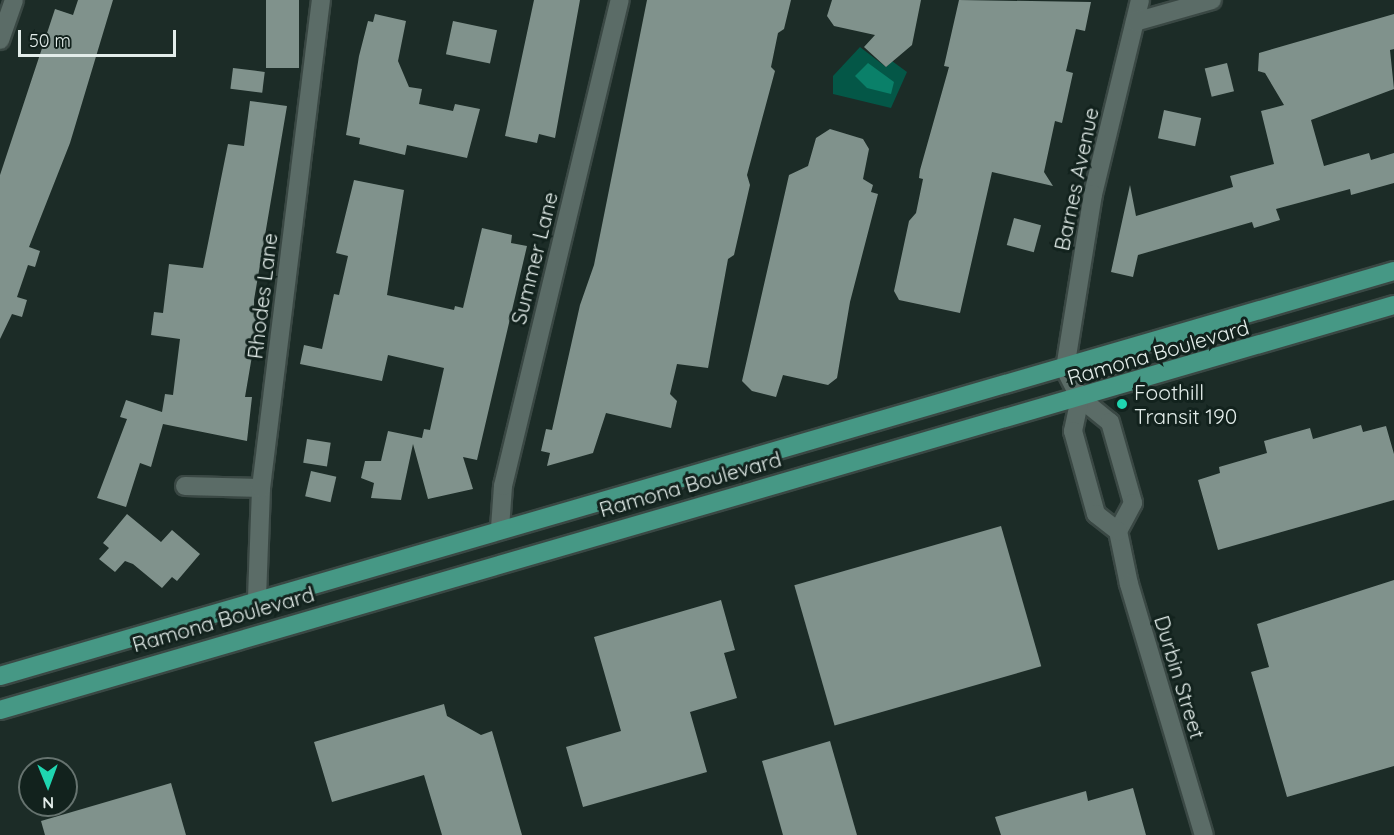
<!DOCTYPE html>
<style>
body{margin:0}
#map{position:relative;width:1394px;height:835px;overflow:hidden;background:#1c2c27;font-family:Quicksand,sans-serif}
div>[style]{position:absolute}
.green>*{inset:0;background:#045747}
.water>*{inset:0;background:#0a8069}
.building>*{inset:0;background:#80928c;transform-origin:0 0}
.roads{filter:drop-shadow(2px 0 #3a4844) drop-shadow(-2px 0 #3a4844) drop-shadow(0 2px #3a4844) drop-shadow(0 -2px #3a4844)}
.minor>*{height:18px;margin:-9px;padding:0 9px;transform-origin:9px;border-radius:9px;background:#5b6c67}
.major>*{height:18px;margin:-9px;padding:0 9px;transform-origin:9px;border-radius:9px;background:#469885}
.dots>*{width:16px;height:16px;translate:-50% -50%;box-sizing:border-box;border:3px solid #12221d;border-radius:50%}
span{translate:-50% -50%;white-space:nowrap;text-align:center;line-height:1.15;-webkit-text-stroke:6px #12221d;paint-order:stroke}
.street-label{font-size:21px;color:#e3edea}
.poi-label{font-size:21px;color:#e3edea}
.left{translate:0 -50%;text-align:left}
.north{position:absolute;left:18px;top:757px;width:60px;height:60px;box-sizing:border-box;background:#12221d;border:2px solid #66736f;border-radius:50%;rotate:179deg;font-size:16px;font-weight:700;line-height:24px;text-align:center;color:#e3edea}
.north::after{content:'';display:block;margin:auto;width:21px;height:27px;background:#1fd5b0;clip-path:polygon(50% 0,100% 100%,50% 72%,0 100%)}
.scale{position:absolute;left:18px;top:30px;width:158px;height:27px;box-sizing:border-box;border:3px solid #e3edea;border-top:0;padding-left:8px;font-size:18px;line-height:21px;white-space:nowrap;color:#e3edea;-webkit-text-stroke:4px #12221d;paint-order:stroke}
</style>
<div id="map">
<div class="green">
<i style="clip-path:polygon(860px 47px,886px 67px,892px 61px,907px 72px,891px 108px,833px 94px,833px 76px)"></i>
</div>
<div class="water">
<i style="clip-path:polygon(868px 63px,894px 82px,891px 94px,867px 88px,855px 76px)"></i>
</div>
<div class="building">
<i style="clip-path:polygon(78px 0,113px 0,70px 143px,29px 247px,40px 251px,35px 267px,28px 265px,17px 297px,27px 300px,22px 317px,12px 314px,0 339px,0 175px,55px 9px,73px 15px)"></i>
<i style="left:266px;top:0;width:33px;height:68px"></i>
<i style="clip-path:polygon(534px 0,580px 0,555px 138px,539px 134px,537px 143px,505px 136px)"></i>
<i style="clip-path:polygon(647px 0,791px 0,784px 29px,778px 33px,771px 67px,775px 71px,747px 175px,750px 185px,734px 255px,728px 259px,708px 368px,677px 364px,670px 394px,677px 401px,671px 428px,606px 413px,593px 453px,547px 466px,550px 453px,541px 451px,546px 429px,552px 430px,580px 305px,594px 265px)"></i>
<i style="clip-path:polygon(832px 0,921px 0,912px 45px,886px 67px,864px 47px,875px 35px,834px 26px,827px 16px)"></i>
<i style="clip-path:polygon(959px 0,1091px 2px,1085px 31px,1076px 29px,1066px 71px,1073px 73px,1062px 123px,1055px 121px,1044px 172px,1053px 186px,992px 172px,960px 313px,899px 300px,894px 291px,909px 221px,916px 213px,923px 179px,919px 178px,920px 170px,949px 67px,944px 66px)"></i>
<i style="clip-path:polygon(375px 14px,406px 21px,398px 61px,409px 87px,422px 89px,419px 104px,453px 111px,455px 104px,480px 109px,467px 158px,407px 145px,405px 155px,359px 144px,360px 138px,346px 135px,359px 56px,368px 21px,373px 22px)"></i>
<i style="clip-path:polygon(1394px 14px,1394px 49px,1390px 50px,1394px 89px,1311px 120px,1324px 166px,1369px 153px,1371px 160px,1394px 153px,1394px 183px,1351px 195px,1350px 189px,1276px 209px,1280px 220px,1254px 228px,1252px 222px,1138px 255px,1133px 277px,1111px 272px,1130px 185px,1136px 216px,1233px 187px,1230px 176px,1274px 164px,1261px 111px,1284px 105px,1265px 73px,1258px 71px,1259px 53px)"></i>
<i style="left:453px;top:21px;width:45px;height:34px;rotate:12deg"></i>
<i style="left:1227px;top:63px;width:29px;height:23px;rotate:76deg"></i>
<i style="left:233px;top:68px;width:32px;height:21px;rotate:7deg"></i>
<i style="clip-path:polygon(250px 101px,287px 106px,254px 300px,254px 314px,259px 315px,245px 397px,252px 397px,247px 441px,163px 424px,151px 467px,140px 463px,126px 507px,97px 498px,127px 419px,120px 417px,126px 400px,162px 412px,165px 394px,173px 395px,180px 339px,151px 335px,154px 312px,163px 313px,169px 264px,203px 268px,228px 144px,244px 146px)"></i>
<i style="left:1164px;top:110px;width:38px;height:29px;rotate:12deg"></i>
<i style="clip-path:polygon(830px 129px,863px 139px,869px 149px,863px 179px,873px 185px,871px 192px,878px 194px,850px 302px,837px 378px,828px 385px,783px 375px,776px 397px,752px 391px,742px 381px,789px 175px,808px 166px,816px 138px)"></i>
<i style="clip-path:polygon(354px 180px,404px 190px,387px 295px,454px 310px,455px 306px,463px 308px,482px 228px,512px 235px,511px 243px,527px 246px,477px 460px,463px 457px,473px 489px,428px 499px,413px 444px,401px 500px,371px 498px,374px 483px,361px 478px,365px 461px,381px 461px,388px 431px,422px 438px,424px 429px,430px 430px,444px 368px,388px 355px,382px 381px,300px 364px,304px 345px,322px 349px,334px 294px,339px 295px,348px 256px,336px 253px)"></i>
<i style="left:1014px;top:218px;width:28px;height:28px;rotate:15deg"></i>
<i style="clip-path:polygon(1361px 425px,1363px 432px,1386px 426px,1394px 454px,1394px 500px,1218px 550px,1198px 480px,1220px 473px,1219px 467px,1267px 453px,1264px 441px,1310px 428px,1313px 439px)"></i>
<i style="left:307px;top:439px;width:24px;height:24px;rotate:9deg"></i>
<i style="left:311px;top:471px;width:26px;height:26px;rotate:13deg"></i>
<i style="clip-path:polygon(127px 514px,161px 542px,172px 530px,200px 554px,177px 581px,172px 577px,162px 588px,133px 564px,125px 561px,115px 572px,99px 559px,109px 548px,103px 543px)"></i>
<i style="left:1001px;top:526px;width:146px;height:215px;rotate:74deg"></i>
<i style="clip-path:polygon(1394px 580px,1394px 766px,1287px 797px,1251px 672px,1269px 667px,1257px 624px)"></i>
<i style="clip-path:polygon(721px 600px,735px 650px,724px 653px,737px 698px,690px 712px,707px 772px,583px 807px,566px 747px,621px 731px,594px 637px)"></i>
<i style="clip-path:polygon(444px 704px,447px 716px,481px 735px,492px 731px,522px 835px,442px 835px,424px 775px,332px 802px,314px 742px)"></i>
<i style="clip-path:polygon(830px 741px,857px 835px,783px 835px,762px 761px)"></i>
<i style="clip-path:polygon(171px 783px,186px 835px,45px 835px,41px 821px)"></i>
<i style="clip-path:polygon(1133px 788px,1146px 835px,1001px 835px,995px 817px,1086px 791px,1088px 801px)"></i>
</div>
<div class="roads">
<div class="minor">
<i style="left:1140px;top:0;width:200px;rotate:103.6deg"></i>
<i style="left:1093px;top:194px;width:177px;rotate:99.1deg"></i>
<i style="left:1065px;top:369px;width:33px;rotate:63deg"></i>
<i style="left:1080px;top:398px;width:38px;rotate:39deg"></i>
<i style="left:1110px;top:422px;width:84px;rotate:74.1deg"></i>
<i style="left:1133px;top:503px;width:32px;rotate:118deg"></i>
<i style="left:1118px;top:531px;width:54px;rotate:78.3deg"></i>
<i style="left:1129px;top:584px;width:262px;rotate:73.4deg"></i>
<i style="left:1135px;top:22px;width:80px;rotate:-15.9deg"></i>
<i style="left:0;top:40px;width:42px;rotate:-70.7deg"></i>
<i style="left:1080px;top:398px;width:34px;rotate:102deg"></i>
<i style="left:1073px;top:431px;width:86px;rotate:74.5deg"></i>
<i style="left:1096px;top:514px;width:28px;rotate:38deg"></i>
<i style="left:185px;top:486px;width:76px;rotate:1.5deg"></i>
<i style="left:500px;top:528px;width:42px;rotate:-85.9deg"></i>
<i style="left:503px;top:486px;width:500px;rotate:-76.5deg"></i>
<i style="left:257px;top:598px;width:110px;rotate:-87.9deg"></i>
<i style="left:261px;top:488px;width:492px;rotate:-83deg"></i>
</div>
<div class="major">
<i style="left:0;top:676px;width:1452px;rotate:-16.2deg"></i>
<i style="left:0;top:710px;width:1452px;rotate:-16.2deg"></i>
</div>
</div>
<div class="dots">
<i style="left:1122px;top:404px;background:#1fd5b0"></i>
</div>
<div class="street-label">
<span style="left:1076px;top:179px;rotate:-78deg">Barnes Avenue</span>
<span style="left:534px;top:258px;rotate:-76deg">Summer Lane</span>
<span style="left:262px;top:296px;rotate:-83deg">Rhodes Lane</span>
<span style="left:1158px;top:352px;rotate:-16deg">Ramona Boulevard</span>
<span style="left:690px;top:484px;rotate:-16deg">Ramona Boulevard</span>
<span style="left:223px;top:619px;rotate:-16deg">Ramona Boulevard</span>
<span style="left:1180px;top:677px;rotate:73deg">Durbin Street</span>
</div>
<div class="poi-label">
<span class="left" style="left:1134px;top:404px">Foothill<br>Transit 190</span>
</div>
<div class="north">N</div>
<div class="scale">50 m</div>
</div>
